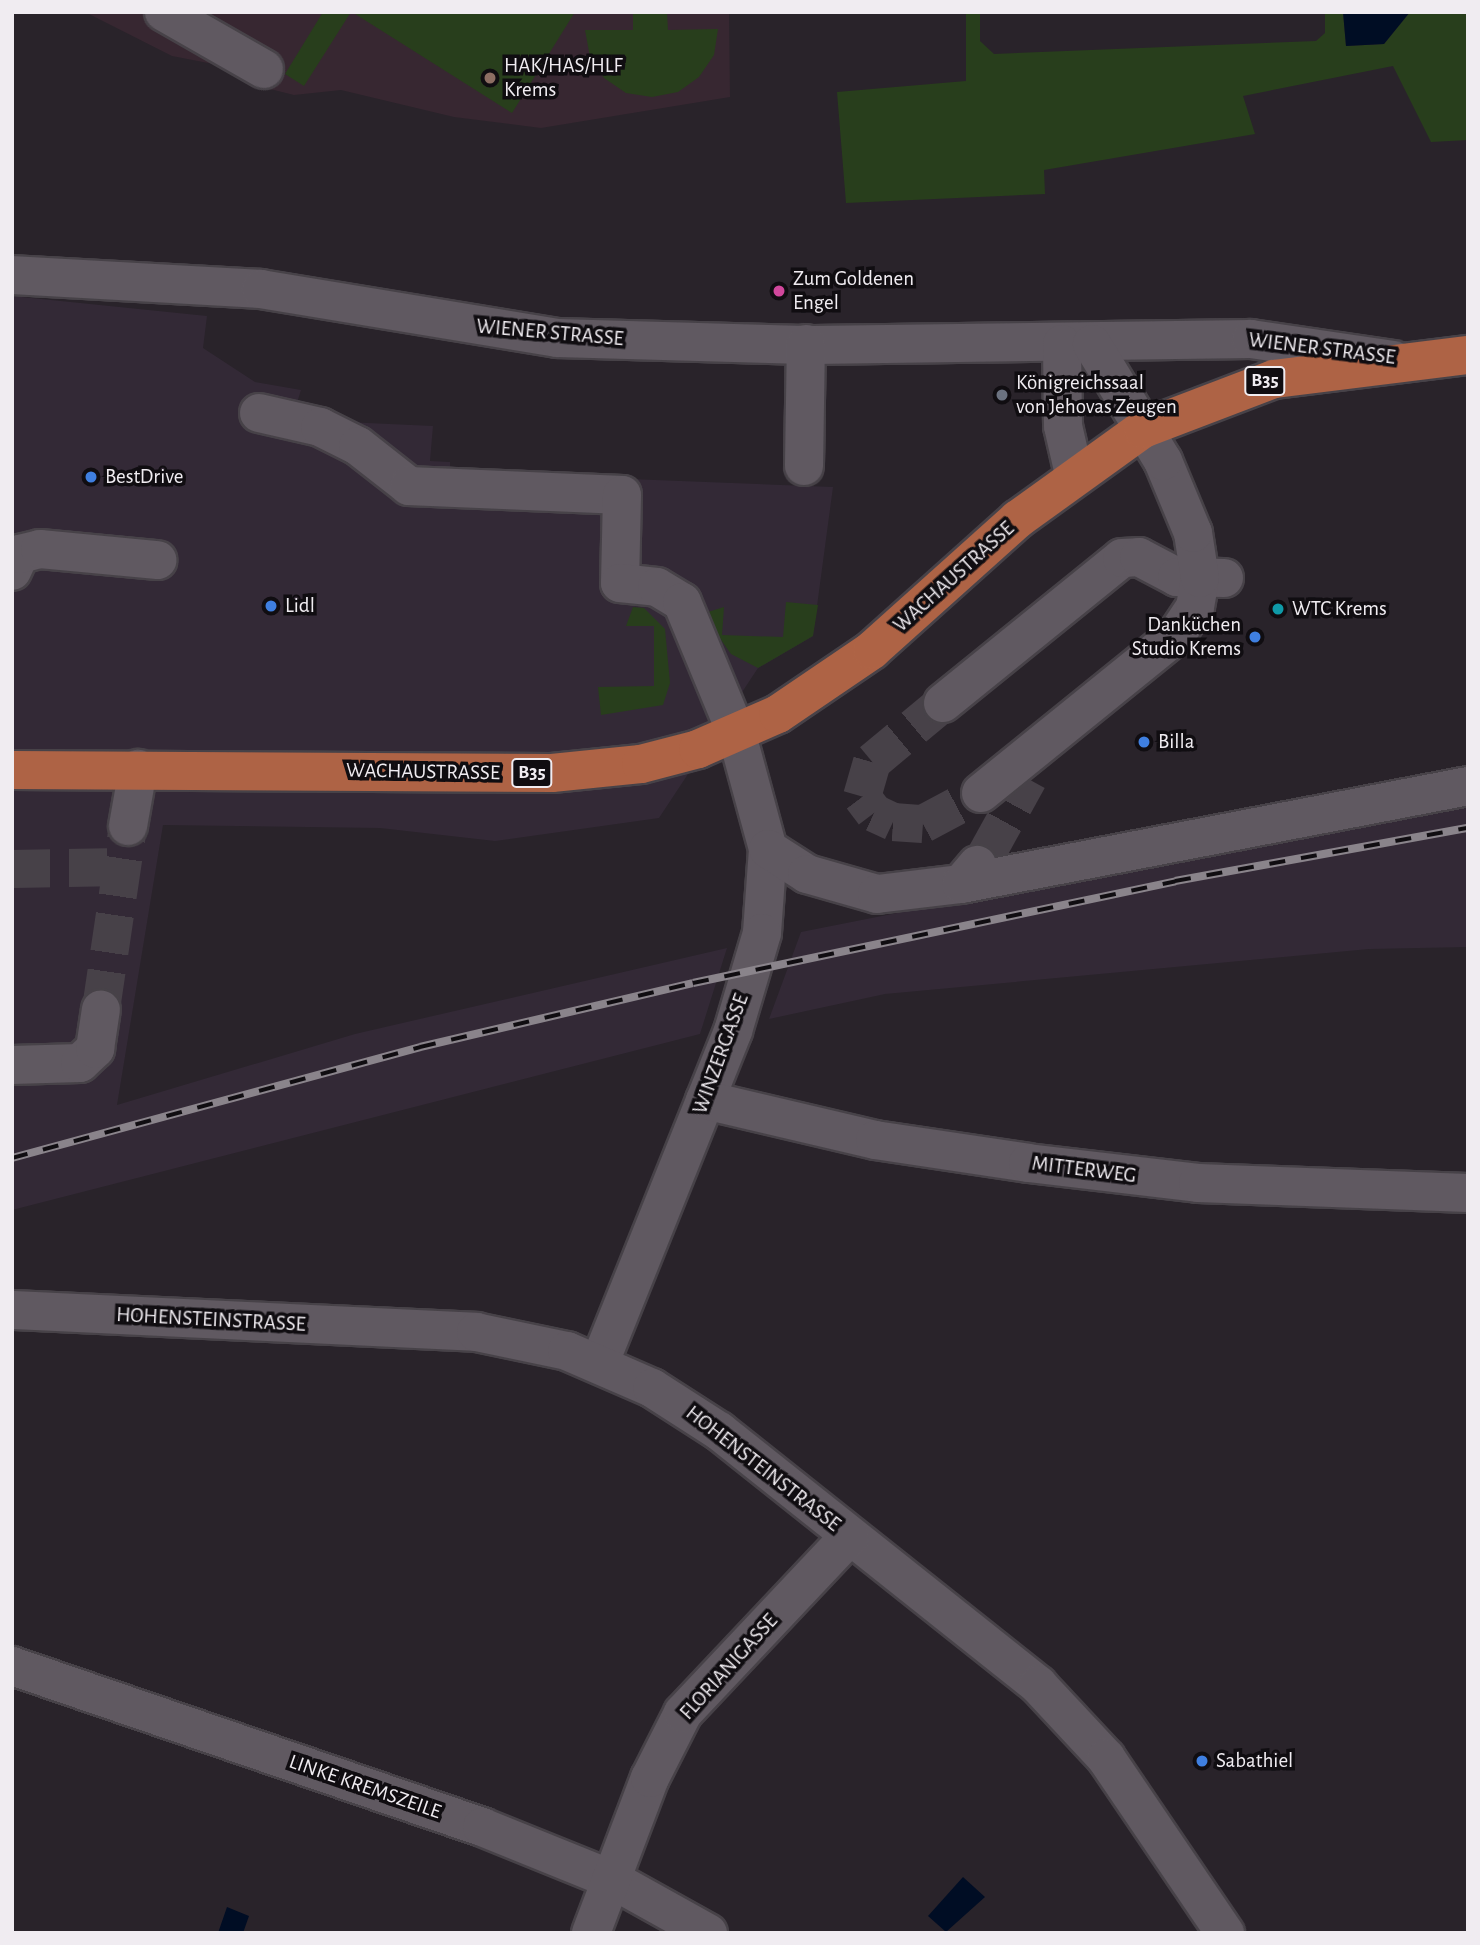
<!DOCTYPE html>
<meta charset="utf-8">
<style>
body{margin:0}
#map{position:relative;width:1480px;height:1945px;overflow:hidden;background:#29232a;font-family:"Alegreya Sans",sans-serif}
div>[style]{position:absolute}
.built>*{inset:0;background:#332936}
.education>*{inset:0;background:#372731}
.green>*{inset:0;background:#283e1c}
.water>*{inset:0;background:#000d24}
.minor-tunnel>*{height:38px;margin-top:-19px;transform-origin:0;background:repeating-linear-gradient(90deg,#474148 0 38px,transparent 0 57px)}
.roads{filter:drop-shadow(2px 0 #474248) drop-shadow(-2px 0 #474248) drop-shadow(0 2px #474248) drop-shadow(0 -2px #474248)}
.minor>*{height:38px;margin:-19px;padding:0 19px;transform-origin:19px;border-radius:19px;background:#605961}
.major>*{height:38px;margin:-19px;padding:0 19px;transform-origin:19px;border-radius:19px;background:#ae6345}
.rail>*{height:8px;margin-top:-4px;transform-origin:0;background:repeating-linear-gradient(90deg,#100d11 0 16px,#8a848b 0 32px);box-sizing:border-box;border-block:2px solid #8a848b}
.dots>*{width:19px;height:19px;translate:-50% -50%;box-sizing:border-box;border:4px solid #100d11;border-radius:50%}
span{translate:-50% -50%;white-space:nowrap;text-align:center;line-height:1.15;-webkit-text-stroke:7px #100d11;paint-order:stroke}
.shield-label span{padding:2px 5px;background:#100d11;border:2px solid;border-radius:5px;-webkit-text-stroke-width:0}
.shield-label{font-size:19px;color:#f0ecf1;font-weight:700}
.poi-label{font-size:21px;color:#f0ecf1}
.left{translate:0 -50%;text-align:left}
.right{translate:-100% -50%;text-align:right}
.street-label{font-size:21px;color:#f0ecf1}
.frame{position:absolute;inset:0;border:14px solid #f0ecf1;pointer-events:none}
</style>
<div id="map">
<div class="built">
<i style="clip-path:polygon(12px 296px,207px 316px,203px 348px,255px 382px,301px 390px,296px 406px,346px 422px,433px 426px,430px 461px,450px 462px,450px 472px,833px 487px,813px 636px,758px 668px,659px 818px,495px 841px,380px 828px,163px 825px,117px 1105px,355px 1034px,727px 948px,700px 1034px,12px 1210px)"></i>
<i style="clip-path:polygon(1468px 800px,1468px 947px,1369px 949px,885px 994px,769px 1019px,801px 932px)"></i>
</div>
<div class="education">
<i style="clip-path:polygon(85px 12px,729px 12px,730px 97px,541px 128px,454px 117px,341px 90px,294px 95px,266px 88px,234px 68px,172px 56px)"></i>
</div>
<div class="green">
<i style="clip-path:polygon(323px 12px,351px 12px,304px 86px,285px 74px)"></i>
<i style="clip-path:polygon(352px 12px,575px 12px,512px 113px)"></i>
<i style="clip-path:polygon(633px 12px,667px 12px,668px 30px,718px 29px,714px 55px,699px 77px,678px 92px,652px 97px,626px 93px,604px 78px,590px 57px,585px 30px,633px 30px)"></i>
<i style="clip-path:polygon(966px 12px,980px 12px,980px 41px,994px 54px,1316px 41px,1325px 33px,1325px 12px,1343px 12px,1346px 46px,1384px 44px,1410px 12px,1468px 12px,1468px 140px,1431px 142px,1393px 66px,1243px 96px,1255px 134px,1044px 170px,1045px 194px,846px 203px,837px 92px,966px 81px)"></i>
<i style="clip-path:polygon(786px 602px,818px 605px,813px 636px,758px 668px,731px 654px,709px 623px,708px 612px,724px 607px,722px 635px,783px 637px)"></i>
<i style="clip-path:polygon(633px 607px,644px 608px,665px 629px,670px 683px,663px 705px,601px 715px,598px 687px,654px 686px,654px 626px,626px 626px)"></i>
</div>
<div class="water">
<i style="clip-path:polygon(1343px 12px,1410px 12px,1384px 44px,1346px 46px)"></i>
<i style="clip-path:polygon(963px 1877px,985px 1897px,946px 1932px,928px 1916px)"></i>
<i style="clip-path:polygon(227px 1907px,249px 1916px,243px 1933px,218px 1933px)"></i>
</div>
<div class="minor-tunnel">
<i style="left:943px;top:703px;width:92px;rotate:140.3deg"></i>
<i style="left:872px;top:762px;width:36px;rotate:106deg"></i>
<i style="left:862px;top:797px;width:20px;rotate:53deg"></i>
<i style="left:874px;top:813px;width:21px;rotate:25deg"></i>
<i style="left:893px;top:822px;width:30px;rotate:4deg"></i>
<i style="left:923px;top:824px;width:66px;rotate:-28.1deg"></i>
<i style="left:986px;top:855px;width:87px;rotate:-61.1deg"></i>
<i style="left:12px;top:869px;width:110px;rotate:-1deg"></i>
<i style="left:101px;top:1009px;width:185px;rotate:-81.6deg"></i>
</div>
<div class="roads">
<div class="minor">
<i style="left:164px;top:12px;width:115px;rotate:29.7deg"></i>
<i style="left:12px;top:275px;width:249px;rotate:3.2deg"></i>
<i style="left:261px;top:289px;width:300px;rotate:9.4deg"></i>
<i style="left:557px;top:338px;width:256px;rotate:1.6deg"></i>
<i style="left:813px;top:345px;width:438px;rotate:-0.8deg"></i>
<i style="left:1251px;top:339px;width:144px;rotate:8.4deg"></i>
<i style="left:1062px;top:344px;width:82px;rotate:89.3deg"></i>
<i style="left:1063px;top:426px;width:49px;rotate:77.1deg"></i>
<i style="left:259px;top:413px;width:63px;rotate:12.9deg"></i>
<i style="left:320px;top:427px;width:42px;rotate:26.6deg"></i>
<i style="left:358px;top:446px;width:65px;rotate:38.1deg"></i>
<i style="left:409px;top:486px;width:213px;rotate:2.4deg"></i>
<i style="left:622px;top:495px;width:88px;rotate:91.3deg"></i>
<i style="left:620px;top:583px;width:37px;rotate:6deg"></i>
<i style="left:657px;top:587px;width:29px;rotate:31deg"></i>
<i style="left:682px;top:602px;width:144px;rotate:67.5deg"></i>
<i style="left:737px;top:735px;width:118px;rotate:74.8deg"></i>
<i style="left:768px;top:849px;width:84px;rotate:94.1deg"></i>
<i style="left:762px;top:933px;width:102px;rotate:106.5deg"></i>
<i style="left:733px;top:1031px;width:357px;rotate:111.9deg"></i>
<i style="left:804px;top:466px;width:122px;rotate:-89.1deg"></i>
<i style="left:12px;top:571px;width:19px;rotate:-65deg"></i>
<i style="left:20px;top:554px;width:21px;rotate:-14deg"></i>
<i style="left:40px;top:549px;width:118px;rotate:5.4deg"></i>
<i style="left:943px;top:703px;width:230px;rotate:-39deg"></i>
<i style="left:1122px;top:558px;width:17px;rotate:-3deg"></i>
<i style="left:1139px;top:557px;width:43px;rotate:27.8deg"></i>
<i style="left:1177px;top:577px;width:47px;rotate:1.2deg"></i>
<i style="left:981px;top:793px;width:252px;rotate:-39deg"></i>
<i style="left:1177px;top:634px;width:32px;rotate:-56deg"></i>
<i style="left:1195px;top:607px;width:29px;rotate:-80deg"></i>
<i style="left:1200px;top:578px;width:46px;rotate:-98.8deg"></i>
<i style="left:1193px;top:533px;width:78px;rotate:-112.6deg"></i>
<i style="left:1163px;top:461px;width:137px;rotate:-121.3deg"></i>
<i style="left:128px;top:826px;width:58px;rotate:-80deg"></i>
<i style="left:768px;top:849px;width:46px;rotate:32.7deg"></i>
<i style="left:807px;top:874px;width:73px;rotate:15.9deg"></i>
<i style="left:877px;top:894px;width:85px;rotate:-6.8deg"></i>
<i style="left:961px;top:884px;width:25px;rotate:-50deg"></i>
<i style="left:961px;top:884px;width:516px;rotate:-10.94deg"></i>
<i style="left:12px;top:1065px;width:68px;rotate:-1.7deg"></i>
<i style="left:80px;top:1063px;width:21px;rotate:-43deg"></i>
<i style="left:95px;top:1049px;width:40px;rotate:-81.5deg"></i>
<i style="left:705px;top:1100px;width:175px;rotate:13.2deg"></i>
<i style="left:875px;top:1140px;width:155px;rotate:8.5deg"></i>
<i style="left:1028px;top:1163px;width:171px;rotate:6.7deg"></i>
<i style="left:1198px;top:1183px;width:270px;rotate:2.1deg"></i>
<i style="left:12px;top:1310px;width:465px;rotate:2.7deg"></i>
<i style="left:476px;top:1332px;width:93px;rotate:11.8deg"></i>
<i style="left:567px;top:1351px;width:93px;rotate:23.5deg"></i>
<i style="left:652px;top:1388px;width:80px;rotate:32.7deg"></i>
<i style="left:719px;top:1431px;width:408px;rotate:38.5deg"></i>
<i style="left:1038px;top:1685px;width:100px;rotate:47deg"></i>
<i style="left:1106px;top:1758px;width:212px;rotate:55.8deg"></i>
<i style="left:12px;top:1666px;width:497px;rotate:18.9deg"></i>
<i style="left:482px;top:1827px;width:139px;rotate:22deg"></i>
<i style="left:611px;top:1879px;width:111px;rotate:29.1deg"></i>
<i style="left:591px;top:1933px;width:166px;rotate:-69.2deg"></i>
<i style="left:650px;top:1778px;width:73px;rotate:-63.1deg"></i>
<i style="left:683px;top:1713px;width:243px;rotate:-46.7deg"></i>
</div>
<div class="major">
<i style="left:12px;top:770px;width:540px;rotate:0.32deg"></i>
<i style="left:552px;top:773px;width:89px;rotate:-5.8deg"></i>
<i style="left:641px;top:764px;width:59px;rotate:-14.7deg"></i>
<i style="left:698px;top:749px;width:87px;rotate:-23.6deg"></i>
<i style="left:778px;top:714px;width:114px;rotate:-34.2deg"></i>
<i style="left:872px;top:650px;width:196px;rotate:-41.9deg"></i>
<i style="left:1018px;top:519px;width:154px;rotate:-35.8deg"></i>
<i style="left:1143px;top:429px;width:140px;rotate:-20.9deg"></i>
<i style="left:1274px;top:379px;width:195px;rotate:-7.1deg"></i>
</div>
</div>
<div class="rail">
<i style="left:12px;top:1158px;width:423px;rotate:-15.2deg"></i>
<i style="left:420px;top:1047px;width:280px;rotate:-13.2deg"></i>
<i style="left:693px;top:983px;width:493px;rotate:-11.9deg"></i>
<i style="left:1175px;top:881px;width:298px;rotate:-10.3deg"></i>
</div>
<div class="dots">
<i style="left:490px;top:78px;background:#8d6e63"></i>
<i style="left:779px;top:291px;background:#d1479c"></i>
<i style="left:1002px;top:395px;background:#6b7280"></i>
<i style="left:91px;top:477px;background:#3f7fe0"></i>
<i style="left:271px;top:606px;background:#3f7fe0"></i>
<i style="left:1278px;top:609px;background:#0f9aa8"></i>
<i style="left:1255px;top:637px;background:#3f7fe0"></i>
<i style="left:1144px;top:742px;background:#3f7fe0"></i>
<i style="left:1202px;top:1761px;background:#3f7fe0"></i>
</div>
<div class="shield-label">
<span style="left:1265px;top:381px">B35</span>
<span style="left:532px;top:773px">B35</span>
</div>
<div class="poi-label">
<span class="left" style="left:504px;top:78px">HAK/HAS/HLF<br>Krems</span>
<span class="left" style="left:793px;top:291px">Zum Goldenen<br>Engel</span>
<span class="left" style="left:1016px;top:395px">Königreichssaal<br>von Jehovas Zeugen</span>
<span class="left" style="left:105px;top:477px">BestDrive</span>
<span class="left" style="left:285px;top:606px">Lidl</span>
<span class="left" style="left:1292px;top:609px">WTC Krems</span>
<span class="right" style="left:1241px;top:637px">Danküchen<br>Studio Krems</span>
<span class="left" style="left:1158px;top:742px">Billa</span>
<span class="left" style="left:1216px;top:1761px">Sabathiel</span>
</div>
<div class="street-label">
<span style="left:550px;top:333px;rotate:5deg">WIENER STRASSE</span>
<span style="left:1322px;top:349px;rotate:7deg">WIENER STRASSE</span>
<span style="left:954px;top:577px;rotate:-42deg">WACHAUSTRASSE</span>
<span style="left:423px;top:772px;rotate:1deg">WACHAUSTRASSE</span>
<span style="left:721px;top:1054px;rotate:-70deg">WINZERGASSE</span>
<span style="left:1084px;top:1170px;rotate:7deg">MITTERWEG</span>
<span style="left:211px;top:1320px;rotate:3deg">HOHENSTEINSTRASSE</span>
<span style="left:763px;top:1469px;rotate:38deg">HOHENSTEINSTRASSE</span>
<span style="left:729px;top:1667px;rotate:-48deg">FLORIANIGASSE</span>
<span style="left:365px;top:1787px;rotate:19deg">LINKE KREMSZEILE</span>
</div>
<div class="frame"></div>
</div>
